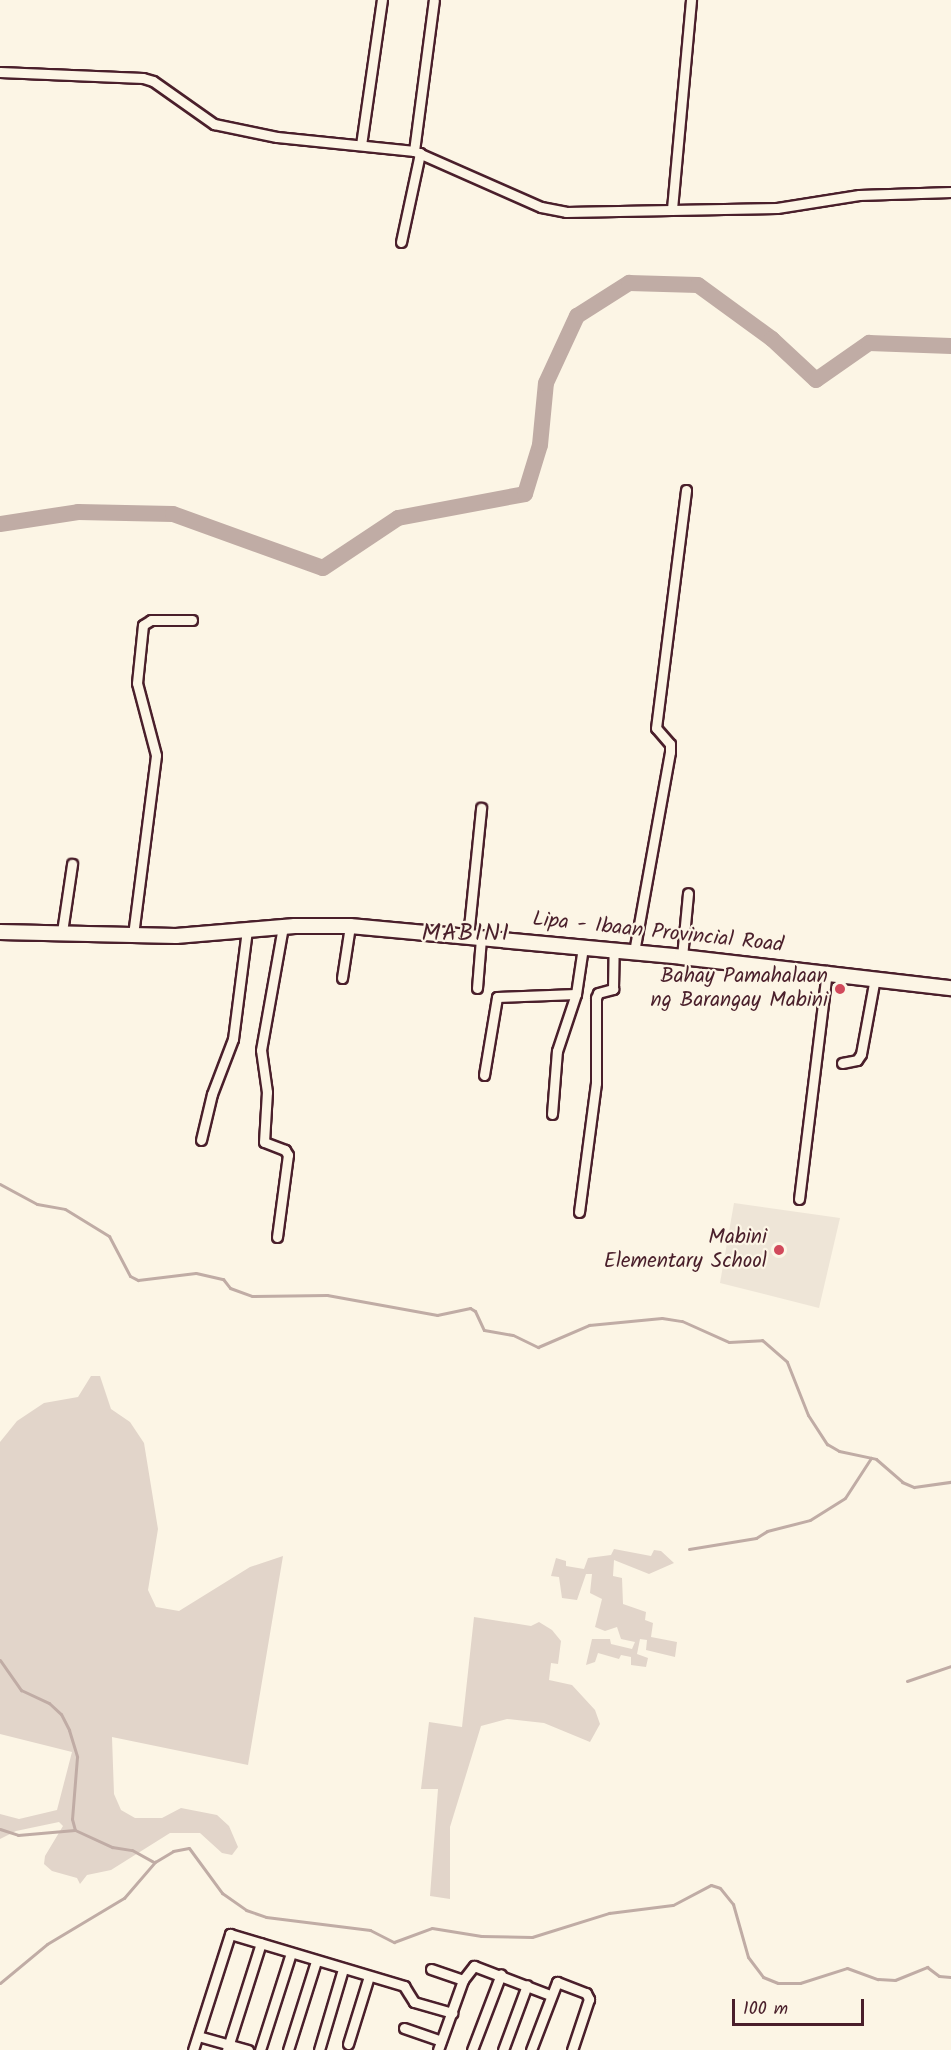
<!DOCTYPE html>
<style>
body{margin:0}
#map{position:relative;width:951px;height:2050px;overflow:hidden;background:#fcf5e5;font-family:Kalam,sans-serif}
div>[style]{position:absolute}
.built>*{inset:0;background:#eee5d7}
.green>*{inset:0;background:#e2d5ca}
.stream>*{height:3px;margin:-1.5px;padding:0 1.5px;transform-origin:1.5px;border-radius:1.5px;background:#c0aca5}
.river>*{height:16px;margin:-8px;padding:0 8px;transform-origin:8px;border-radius:8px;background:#c0aca5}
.roads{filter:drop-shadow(2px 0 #4a1f2b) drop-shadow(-2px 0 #4a1f2b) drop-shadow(0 2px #4a1f2b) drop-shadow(0 -2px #4a1f2b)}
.minor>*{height:9px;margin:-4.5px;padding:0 4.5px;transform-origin:4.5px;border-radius:4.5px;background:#fcf5e5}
.secondary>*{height:14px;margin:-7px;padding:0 7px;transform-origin:7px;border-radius:7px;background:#fcf5e5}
.dots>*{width:16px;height:16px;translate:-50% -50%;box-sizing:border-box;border:3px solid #fcf5e5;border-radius:50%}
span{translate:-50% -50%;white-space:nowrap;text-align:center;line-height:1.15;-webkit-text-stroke:4.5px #fcf5e5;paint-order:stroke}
.street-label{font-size:21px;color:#4a1f2b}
.poi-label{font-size:21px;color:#4a1f2b}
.right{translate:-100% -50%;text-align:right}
.quarter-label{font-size:24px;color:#4a1f2b;letter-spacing:1.5px}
.scale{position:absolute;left:732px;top:1999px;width:132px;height:27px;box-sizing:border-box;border:3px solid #4a1f2b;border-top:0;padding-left:8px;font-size:18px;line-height:21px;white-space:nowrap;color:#4a1f2b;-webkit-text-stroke:4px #fcf5e5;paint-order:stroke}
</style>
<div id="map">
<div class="built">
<i style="clip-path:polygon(734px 1203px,840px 1218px,819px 1308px,720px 1283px)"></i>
</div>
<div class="green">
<i style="clip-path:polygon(91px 1376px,100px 1376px,111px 1409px,130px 1422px,144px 1443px,158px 1529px,148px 1590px,156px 1607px,179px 1611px,250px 1567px,283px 1556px,248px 1765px,112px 1737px,114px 1794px,121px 1810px,135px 1818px,162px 1818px,181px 1808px,217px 1815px,229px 1826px,238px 1847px,232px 1855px,222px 1853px,200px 1833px,170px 1833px,111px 1870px,87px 1875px,80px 1884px,77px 1878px,52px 1871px,44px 1864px,45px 1856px,63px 1826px,59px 1822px,16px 1831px,0 1839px,0 1814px,19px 1819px,57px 1810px,72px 1752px,0 1734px,0 1442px,17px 1421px,44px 1403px,78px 1397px)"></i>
<i style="clip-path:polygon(614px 1549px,651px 1556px,654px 1550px,661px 1551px,674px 1563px,649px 1574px,614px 1560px,613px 1576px,622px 1578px,623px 1604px,646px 1612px,645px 1620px,653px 1623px,651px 1637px,677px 1642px,675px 1657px,646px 1650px,647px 1640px,640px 1639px,637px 1654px,648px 1658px,646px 1667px,631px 1665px,631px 1657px,621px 1655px,619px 1659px,598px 1653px,595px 1662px,586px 1665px,592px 1639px,610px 1639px,611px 1644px,632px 1649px,635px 1642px,621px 1639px,617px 1627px,605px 1631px,595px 1627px,602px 1599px,590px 1593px,592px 1574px,586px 1574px,577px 1600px,562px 1598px,559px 1577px,551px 1576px,556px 1558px,566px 1561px,566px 1566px,584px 1569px,588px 1558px,611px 1555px)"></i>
<i style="clip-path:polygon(474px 1617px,531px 1626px,539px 1622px,552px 1630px,561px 1641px,558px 1664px,551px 1663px,549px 1680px,572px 1685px,595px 1710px,600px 1724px,590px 1742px,544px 1723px,507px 1719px,481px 1726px,450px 1827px,450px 1899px,430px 1896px,438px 1789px,421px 1789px,429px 1722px,462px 1727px)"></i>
</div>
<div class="stream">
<i style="left:0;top:1184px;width:42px;rotate:28.4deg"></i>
<i style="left:37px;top:1204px;width:28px;rotate:10deg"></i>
<i style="left:65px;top:1209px;width:52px;rotate:31.5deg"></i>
<i style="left:109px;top:1236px;width:45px;rotate:62.3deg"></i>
<i style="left:130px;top:1276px;width:9px;rotate:27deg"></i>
<i style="left:138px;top:1280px;width:58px;rotate:-6.9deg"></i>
<i style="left:196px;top:1273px;width:28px;rotate:13deg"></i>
<i style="left:223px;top:1279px;width:11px;rotate:52deg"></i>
<i style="left:230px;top:1288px;width:23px;rotate:20deg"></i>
<i style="left:252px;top:1296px;width:75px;rotate:-0.8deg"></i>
<i style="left:327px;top:1295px;width:112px;rotate:10.3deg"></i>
<i style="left:437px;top:1315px;width:34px;rotate:-12deg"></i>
<i style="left:470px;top:1308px;width:6px;rotate:31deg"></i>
<i style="left:475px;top:1311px;width:21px;rotate:65deg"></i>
<i style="left:484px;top:1330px;width:29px;rotate:10deg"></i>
<i style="left:513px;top:1335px;width:28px;rotate:26deg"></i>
<i style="left:538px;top:1347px;width:56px;rotate:-23.3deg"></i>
<i style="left:589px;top:1325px;width:73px;rotate:-5.5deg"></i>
<i style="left:662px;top:1318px;width:20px;rotate:9deg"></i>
<i style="left:682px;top:1321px;width:51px;rotate:24.1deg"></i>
<i style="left:729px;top:1342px;width:33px;rotate:-3deg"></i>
<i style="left:762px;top:1340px;width:33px;rotate:41deg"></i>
<i style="left:787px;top:1362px;width:57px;rotate:68.4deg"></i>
<i style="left:808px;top:1415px;width:35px;rotate:57deg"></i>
<i style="left:827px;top:1444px;width:14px;rotate:30deg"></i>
<i style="left:839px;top:1451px;width:38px;rotate:12deg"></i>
<i style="left:876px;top:1459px;width:35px;rotate:41deg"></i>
<i style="left:902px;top:1482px;width:13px;rotate:23deg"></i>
<i style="left:914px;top:1487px;width:37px;rotate:-8deg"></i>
<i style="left:689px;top:1549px;width:68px;rotate:-9.3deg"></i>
<i style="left:756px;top:1538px;width:13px;rotate:-32deg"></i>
<i style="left:767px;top:1531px;width:44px;rotate:-14.3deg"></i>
<i style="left:810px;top:1520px;width:41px;rotate:-32.2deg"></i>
<i style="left:845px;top:1498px;width:48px;rotate:-57deg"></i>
<i style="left:0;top:1660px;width:37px;rotate:55deg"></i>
<i style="left:21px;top:1690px;width:31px;rotate:25deg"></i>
<i style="left:49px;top:1703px;width:16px;rotate:43deg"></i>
<i style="left:61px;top:1714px;width:18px;rotate:63deg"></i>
<i style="left:69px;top:1730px;width:28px;rotate:73deg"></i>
<i style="left:77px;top:1757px;width:62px;rotate:94.6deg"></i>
<i style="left:72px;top:1819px;width:11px;rotate:75deg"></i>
<i style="left:907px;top:1681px;width:46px;rotate:-18.8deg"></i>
<i style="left:0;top:1829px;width:19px;rotate:18deg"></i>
<i style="left:18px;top:1835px;width:57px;rotate:-5deg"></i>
<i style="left:75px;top:1830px;width:41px;rotate:24.7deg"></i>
<i style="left:112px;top:1847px;width:20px;rotate:9deg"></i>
<i style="left:132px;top:1850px;width:25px;rotate:29deg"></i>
<i style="left:0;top:1983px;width:61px;rotate:-39.7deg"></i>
<i style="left:47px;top:1944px;width:90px;rotate:-30.9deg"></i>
<i style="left:124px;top:1898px;width:48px;rotate:-49.3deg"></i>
<i style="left:155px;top:1862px;width:21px;rotate:-31deg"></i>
<i style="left:173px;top:1851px;width:16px;rotate:-11deg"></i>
<i style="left:189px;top:1848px;width:56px;rotate:53.7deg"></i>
<i style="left:222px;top:1893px;width:29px;rotate:35deg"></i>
<i style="left:246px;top:1910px;width:21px;rotate:19deg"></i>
<i style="left:266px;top:1917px;width:105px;rotate:7.1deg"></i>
<i style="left:370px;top:1930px;width:27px;rotate:27deg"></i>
<i style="left:394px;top:1942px;width:40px;rotate:-20.2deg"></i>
<i style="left:432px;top:1928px;width:50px;rotate:9.3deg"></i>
<i style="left:481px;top:1936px;width:51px;rotate:1.1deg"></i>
<i style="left:532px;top:1937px;width:81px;rotate:-17.3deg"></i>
<i style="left:609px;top:1913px;width:64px;rotate:-7.1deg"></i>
<i style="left:673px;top:1905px;width:43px;rotate:-27.8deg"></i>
<i style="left:711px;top:1885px;width:9px;rotate:18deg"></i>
<i style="left:720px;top:1888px;width:21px;rotate:51deg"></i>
<i style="left:733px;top:1904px;width:55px;rotate:74.2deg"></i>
<i style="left:748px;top:1957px;width:25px;rotate:53deg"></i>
<i style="left:763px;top:1977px;width:16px;rotate:22deg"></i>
<i style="left:778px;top:1983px;width:22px"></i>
<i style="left:800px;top:1983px;width:49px;rotate:-17.7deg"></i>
<i style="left:847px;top:1968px;width:33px;rotate:20deg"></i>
<i style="left:878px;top:1979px;width:17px;rotate:3deg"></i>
<i style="left:895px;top:1980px;width:35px;rotate:-22deg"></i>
<i style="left:927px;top:1967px;width:15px;rotate:37deg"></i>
<i style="left:939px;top:1976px;width:12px;rotate:5deg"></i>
</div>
<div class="river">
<i style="left:0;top:524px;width:79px;rotate:-8.7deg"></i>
<i style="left:78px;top:512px;width:95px;rotate:1.2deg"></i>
<i style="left:173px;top:514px;width:159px;rotate:19.8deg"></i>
<i style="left:323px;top:568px;width:90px;rotate:-33.7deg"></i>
<i style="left:398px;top:518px;width:129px;rotate:-10.7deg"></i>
<i style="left:525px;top:494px;width:51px;rotate:-73deg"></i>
<i style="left:540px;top:445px;width:62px;rotate:-84.5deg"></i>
<i style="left:546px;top:383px;width:74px;rotate:-65.2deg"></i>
<i style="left:577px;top:316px;width:62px;rotate:-32.4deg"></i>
<i style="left:629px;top:283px;width:69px;rotate:1.7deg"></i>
<i style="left:698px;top:285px;width:92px;rotate:36.1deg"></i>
<i style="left:772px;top:339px;width:60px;rotate:43deg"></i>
<i style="left:816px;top:380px;width:65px;rotate:-34.9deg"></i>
<i style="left:869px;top:343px;width:82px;rotate:2.1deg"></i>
</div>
<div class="roads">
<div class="minor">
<i style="left:0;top:72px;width:143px;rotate:2.4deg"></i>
<i style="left:143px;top:78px;width:10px;rotate:17deg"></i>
<i style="left:153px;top:81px;width:75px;rotate:35.2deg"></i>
<i style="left:214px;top:124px;width:64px;rotate:11.7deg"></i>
<i style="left:277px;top:137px;width:138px;rotate:5.8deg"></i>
<i style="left:414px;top:151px;width:139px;rotate:23.8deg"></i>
<i style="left:541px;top:207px;width:25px;rotate:11deg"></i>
<i style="left:566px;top:212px;width:211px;rotate:-1.1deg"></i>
<i style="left:777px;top:208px;width:83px;rotate:-9deg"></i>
<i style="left:859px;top:195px;width:92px;rotate:-1.9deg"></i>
<i style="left:361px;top:145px;width:147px;rotate:-81.8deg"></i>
<i style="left:414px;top:151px;width:152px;rotate:-82.5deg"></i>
<i style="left:672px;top:209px;width:210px;rotate:-84.8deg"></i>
<i style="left:401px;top:242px;width:91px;rotate:-77.9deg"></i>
<i style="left:62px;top:932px;width:69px;rotate:-81.6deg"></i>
<i style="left:133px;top:935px;width:181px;rotate:-82.7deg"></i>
<i style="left:156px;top:755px;width:74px;rotate:-104.8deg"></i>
<i style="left:137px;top:683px;width:58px;rotate:-84.1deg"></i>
<i style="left:143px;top:625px;width:9px;rotate:-32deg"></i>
<i style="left:151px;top:620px;width:41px"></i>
<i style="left:468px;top:937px;width:130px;rotate:-84.2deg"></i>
<i style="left:634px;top:952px;width:203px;rotate:-79.8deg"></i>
<i style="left:670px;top:752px;width:8px;rotate:-90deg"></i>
<i style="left:670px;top:744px;width:21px;rotate:-131deg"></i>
<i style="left:656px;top:728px;width:240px;rotate:-82.8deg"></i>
<i style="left:682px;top:957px;width:64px;rotate:-84.6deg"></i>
<i style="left:342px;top:978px;width:53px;rotate:-81.3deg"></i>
<i style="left:477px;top:988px;width:50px;rotate:-85.4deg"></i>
<i style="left:842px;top:1063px;width:15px;rotate:-11deg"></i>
<i style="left:857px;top:1060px;width:7px;rotate:-56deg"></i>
<i style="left:861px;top:1054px;width:77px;rotate:-79.6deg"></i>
<i style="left:484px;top:1075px;width:79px;rotate:-80.5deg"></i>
<i style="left:497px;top:997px;width:79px;rotate:-2.2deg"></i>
<i style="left:576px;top:994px;width:48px;rotate:-81.5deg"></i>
<i style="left:552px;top:1114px;width:63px;rotate:-85.5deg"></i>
<i style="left:557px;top:1051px;width:60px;rotate:-71.6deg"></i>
<i style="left:201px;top:1140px;width:47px;rotate:-76.6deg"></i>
<i style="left:212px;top:1094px;width:59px;rotate:-69.1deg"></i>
<i style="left:233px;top:1039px;width:110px;rotate:-82.7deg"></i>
<i style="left:799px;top:1199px;width:230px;rotate:-83deg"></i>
<i style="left:579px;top:1212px;width:130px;rotate:-82.5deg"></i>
<i style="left:596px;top:1083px;width:85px;rotate:-90deg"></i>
<i style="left:596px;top:998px;width:5px;rotate:-68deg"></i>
<i style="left:598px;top:993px;width:16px;rotate:-15deg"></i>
<i style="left:613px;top:989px;width:39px;rotate:-89deg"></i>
<i style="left:277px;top:1237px;width:83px;rotate:-82.4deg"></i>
<i style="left:288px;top:1155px;width:6px;rotate:-121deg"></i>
<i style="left:285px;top:1150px;width:22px;rotate:-159deg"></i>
<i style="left:264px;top:1142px;width:50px;rotate:-86.6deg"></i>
<i style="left:267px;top:1092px;width:42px;rotate:-98.1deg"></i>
<i style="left:261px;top:1050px;width:126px;rotate:-79.9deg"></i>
<i style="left:431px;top:1969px;width:34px;rotate:19deg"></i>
<i style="left:404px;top:2028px;width:39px;rotate:19deg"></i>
<i style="left:198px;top:2036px;width:52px;rotate:15.6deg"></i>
<i style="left:348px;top:2044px;width:71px;rotate:-72.8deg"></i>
<i style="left:193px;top:2050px;width:122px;rotate:-72.3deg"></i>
<i style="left:230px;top:1934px;width:182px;rotate:16.6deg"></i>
<i style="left:404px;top:1986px;width:19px;rotate:58deg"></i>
<i style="left:414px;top:2002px;width:40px;rotate:16deg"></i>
<i style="left:227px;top:2050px;width:112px;rotate:-72.4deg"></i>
<i style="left:260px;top:2050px;width:102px;rotate:-72.3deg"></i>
<i style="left:288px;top:2050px;width:93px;rotate:-72.5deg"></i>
<i style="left:319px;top:2050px;width:84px;rotate:-73.5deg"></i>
<i style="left:438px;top:2050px;width:74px;rotate:-70.3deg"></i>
<i style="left:463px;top:1980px;width:18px;rotate:-52deg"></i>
<i style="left:474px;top:1966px;width:81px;rotate:20.9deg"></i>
<i style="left:472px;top:2050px;width:81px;rotate:-69.1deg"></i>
<i style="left:503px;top:2050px;width:69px;rotate:-69.7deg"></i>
<i style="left:531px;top:2050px;width:73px;rotate:-69.1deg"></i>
<i style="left:557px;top:1982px;width:31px;rotate:21deg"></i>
<i style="left:586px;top:1993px;width:7px;rotate:63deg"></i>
<i style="left:589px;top:1999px;width:54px;rotate:108.4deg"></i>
</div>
<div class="secondary">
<i style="left:0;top:932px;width:176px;rotate:1.3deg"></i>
<i style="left:176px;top:936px;width:119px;rotate:-4.8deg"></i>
<i style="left:295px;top:926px;width:55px"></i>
<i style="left:350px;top:926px;width:333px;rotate:5.3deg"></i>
<i style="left:682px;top:957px;width:271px;rotate:6.6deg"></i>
</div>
</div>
<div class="dots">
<i style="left:840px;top:989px;background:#d1495b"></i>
<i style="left:779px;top:1250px;background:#d1495b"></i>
</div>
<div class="street-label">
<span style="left:658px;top:933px;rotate:6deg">Lipa - Ibaan Provincial Road</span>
</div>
<div class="poi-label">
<span class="right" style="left:828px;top:989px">Bahay Pamahalaan<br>ng Barangay Mabini</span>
<span class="right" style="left:767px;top:1250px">Mabini<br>Elementary School</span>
</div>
<div class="quarter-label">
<span style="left:466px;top:934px">MABINI</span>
</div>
<div class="scale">100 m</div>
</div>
